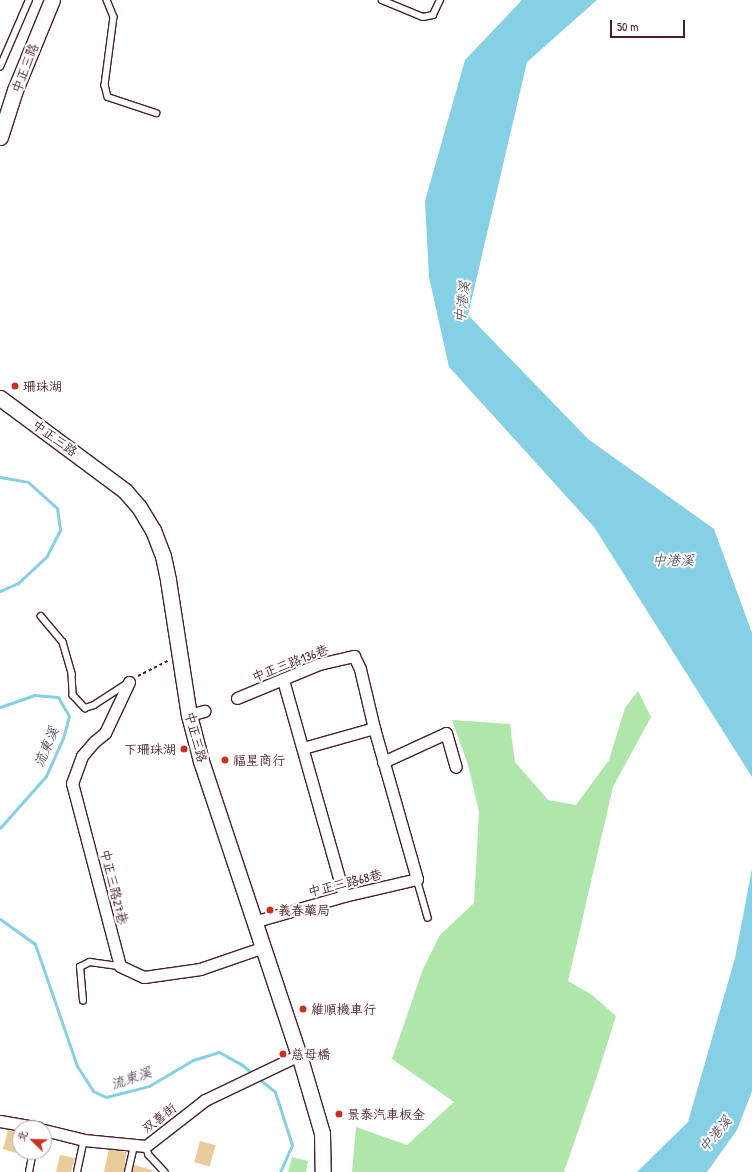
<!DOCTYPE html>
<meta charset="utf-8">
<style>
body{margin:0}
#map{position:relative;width:752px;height:1172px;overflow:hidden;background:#fff;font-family:"Patrick Hand","LXGW WenKai TC",sans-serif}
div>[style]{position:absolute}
.green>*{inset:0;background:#afe7ab}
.water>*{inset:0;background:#85d0e5}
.stream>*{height:3px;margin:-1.5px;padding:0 1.5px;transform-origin:1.5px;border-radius:1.5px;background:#85d0e5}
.building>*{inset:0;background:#e9cb9c;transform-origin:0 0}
.path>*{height:2px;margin-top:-1px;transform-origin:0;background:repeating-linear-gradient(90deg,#4a1f2b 0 3px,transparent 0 6px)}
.roads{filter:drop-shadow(1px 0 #4a1f2b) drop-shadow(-1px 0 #4a1f2b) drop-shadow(0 1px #4a1f2b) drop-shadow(0 -1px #4a1f2b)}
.lane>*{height:5.5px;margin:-2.75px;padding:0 2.75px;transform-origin:2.75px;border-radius:2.75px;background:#fff}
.street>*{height:11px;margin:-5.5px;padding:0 5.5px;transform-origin:5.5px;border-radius:5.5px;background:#fff}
.secondary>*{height:15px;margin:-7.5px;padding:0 7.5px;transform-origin:7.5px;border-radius:7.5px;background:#fff}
.dots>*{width:11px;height:11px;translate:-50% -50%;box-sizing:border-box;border:2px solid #fff;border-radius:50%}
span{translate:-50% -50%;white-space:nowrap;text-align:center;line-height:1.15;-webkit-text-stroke:4px #fff;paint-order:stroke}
.street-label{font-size:13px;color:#4a1f2b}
.poi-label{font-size:13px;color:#4a1f2b}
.left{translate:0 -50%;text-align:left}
.right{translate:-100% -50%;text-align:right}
.water-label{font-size:14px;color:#5c5463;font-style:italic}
.north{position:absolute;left:12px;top:1120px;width:40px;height:40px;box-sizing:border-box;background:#fff;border:1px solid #b7a5aa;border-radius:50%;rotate:293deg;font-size:11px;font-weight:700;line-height:16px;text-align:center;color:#4a1f2b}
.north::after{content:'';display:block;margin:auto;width:14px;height:18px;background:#c8321e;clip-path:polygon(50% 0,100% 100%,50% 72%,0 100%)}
.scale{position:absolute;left:610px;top:20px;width:75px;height:18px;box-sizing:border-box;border:2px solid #4a1f2b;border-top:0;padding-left:5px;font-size:12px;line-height:14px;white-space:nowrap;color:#4a1f2b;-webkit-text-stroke:3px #fff;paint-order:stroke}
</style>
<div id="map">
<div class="green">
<i style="clip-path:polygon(638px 691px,651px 717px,613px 787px,568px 981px,592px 995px,616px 1016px,597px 1076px,564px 1172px,352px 1172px,356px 1127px,407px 1145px,454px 1102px,392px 1059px,423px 969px,440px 935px,474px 903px,479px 812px,468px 765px,452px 720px,510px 724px,515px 762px,548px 800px,576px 805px,609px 760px,625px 708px)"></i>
<i style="clip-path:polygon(292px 1157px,308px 1161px,306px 1172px,288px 1172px)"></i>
</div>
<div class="water">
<i style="clip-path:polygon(522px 0,597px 0,527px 62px,468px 315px,588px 439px,714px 529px,752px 633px,752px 777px,594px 527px,449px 367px,429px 277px,425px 201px,465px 60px)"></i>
<i style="clip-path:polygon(752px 869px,752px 1091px,737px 1130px,707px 1172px,637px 1172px,688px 1122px,735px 958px)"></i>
</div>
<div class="stream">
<i style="left:0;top:477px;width:28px;rotate:10deg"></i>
<i style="left:28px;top:482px;width:39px;rotate:42deg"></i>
<i style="left:57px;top:508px;width:22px;rotate:82deg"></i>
<i style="left:60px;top:530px;width:29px;rotate:117deg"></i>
<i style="left:47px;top:556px;width:40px;rotate:137deg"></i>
<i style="left:18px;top:583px;width:20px;rotate:156deg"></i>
<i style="left:0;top:707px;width:36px;rotate:-19deg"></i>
<i style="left:34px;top:695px;width:24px;rotate:5deg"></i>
<i style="left:58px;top:697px;width:22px;rotate:60deg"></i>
<i style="left:69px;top:716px;width:23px;rotate:105deg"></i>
<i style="left:63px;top:738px;width:42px;rotate:114.1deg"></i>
<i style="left:46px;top:776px;width:69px;rotate:131.5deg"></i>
<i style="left:0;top:919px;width:43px;rotate:35.5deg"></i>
<i style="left:35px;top:944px;width:129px;rotate:71deg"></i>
<i style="left:77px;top:1066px;width:30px;rotate:57deg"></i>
<i style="left:93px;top:1091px;width:14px;rotate:25deg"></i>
<i style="left:106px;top:1097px;width:44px;rotate:-14.3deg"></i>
<i style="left:149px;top:1086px;width:51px;rotate:-30.6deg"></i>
<i style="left:193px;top:1060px;width:27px;rotate:-17deg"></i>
<i style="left:219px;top:1052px;width:25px;rotate:29deg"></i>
<i style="left:241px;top:1064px;width:17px;rotate:40deg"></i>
<i style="left:258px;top:1078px;width:22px;rotate:39deg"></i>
<i style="left:275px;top:1092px;width:56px;rotate:72.2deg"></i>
<i style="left:292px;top:1145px;width:30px;rotate:114deg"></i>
</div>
<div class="building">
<i style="clip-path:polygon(8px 1130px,20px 1133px,20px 1154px,3px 1149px)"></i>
<i style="left:200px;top:1141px;width:16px;height:22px;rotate:15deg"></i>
<i style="clip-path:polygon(109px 1149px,126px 1152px,124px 1172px,104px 1172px)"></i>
<i style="clip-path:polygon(60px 1155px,75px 1158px,71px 1172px,56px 1172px)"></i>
<i style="clip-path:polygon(134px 1165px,152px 1170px,152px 1172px,132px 1172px)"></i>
</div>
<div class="path">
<i style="left:138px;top:676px;width:35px;rotate:-27deg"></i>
</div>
<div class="roads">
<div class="lane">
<i style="left:107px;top:0;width:18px;rotate:68deg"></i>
<i style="left:114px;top:17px;width:69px;rotate:97.5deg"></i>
<i style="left:105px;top:85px;width:12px;rotate:76deg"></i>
<i style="left:108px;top:97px;width:51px;rotate:18.4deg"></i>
<i style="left:382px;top:0;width:44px;rotate:22.5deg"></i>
<i style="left:423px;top:17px;width:10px;rotate:-11deg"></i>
<i style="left:433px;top:15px;width:17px;rotate:-65deg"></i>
<i style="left:0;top:67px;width:73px;rotate:-66.6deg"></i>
<i style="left:41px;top:616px;width:34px;rotate:50deg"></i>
<i style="left:63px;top:642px;width:33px;rotate:74deg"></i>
<i style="left:72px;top:674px;width:21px;rotate:87deg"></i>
<i style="left:73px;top:695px;width:18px;rotate:47deg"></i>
<i style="left:85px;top:708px;width:9px;rotate:-18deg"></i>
<i style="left:94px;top:705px;width:38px;rotate:-33deg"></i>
<i style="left:417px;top:879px;width:40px;rotate:74deg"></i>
<i style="left:83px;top:1001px;width:34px;rotate:-95deg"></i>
<i style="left:80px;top:967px;width:11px;rotate:-27deg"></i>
<i style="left:90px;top:962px;width:30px;rotate:8deg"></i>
<i style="left:146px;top:1146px;width:9px;rotate:72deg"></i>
<i style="left:149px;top:1155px;width:23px;rotate:47deg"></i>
<i style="left:29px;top:1172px;width:20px;rotate:-79deg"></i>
<i style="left:77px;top:1172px;width:33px;rotate:-78deg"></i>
<i style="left:128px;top:1172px;width:27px;rotate:-77deg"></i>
</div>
<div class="street">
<i style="left:283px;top:680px;width:224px;rotate:74.2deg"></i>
<i style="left:129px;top:682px;width:56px;rotate:115.2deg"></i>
<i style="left:105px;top:733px;width:14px;rotate:141deg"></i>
<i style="left:94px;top:742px;width:18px;rotate:131deg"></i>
<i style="left:82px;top:756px;width:29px;rotate:110deg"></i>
<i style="left:72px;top:783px;width:189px;rotate:75.3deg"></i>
<i style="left:120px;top:966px;width:26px;rotate:25deg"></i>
<i style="left:144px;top:977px;width:57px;rotate:-8.1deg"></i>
<i style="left:200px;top:969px;width:68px;rotate:-19deg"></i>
<i style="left:237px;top:698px;width:89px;rotate:-22.5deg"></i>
<i style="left:319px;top:664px;width:36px;rotate:-13deg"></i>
<i style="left:354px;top:656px;width:14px;rotate:65deg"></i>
<i style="left:360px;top:669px;width:61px;rotate:76.7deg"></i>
<i style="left:374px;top:728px;width:157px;rotate:74.1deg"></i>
<i style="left:417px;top:879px;width:75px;rotate:166.9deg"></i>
<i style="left:344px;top:896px;width:91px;rotate:164.1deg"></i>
<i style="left:189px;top:715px;width:16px;rotate:-15deg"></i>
<i style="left:303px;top:748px;width:74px;rotate:-15.7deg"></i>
<i style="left:383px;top:762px;width:69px;rotate:-24.7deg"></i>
<i style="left:446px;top:733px;width:35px;rotate:74deg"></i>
<i style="left:0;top:1121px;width:39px;rotate:10deg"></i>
<i style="left:44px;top:1130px;width:41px;rotate:14deg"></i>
<i style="left:84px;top:1140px;width:62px;rotate:5.5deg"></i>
<i style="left:146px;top:1146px;width:75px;rotate:-37.9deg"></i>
<i style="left:205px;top:1100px;width:104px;rotate:-25.6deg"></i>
</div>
<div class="secondary">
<i style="left:0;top:137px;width:49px;rotate:-72.3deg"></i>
<i style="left:15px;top:90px;width:97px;rotate:-67.7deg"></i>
<i style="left:0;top:398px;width:156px;rotate:36.6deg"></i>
<i style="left:125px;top:491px;width:21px;rotate:49deg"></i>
<i style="left:139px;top:507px;width:27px;rotate:59deg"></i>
<i style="left:153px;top:530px;width:28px;rotate:69deg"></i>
<i style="left:163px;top:556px;width:25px;rotate:78deg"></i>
<i style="left:168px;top:580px;width:137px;rotate:81.2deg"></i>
<i style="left:189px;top:715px;width:48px;rotate:75.4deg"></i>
<i style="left:201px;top:761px;width:310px;rotate:71.6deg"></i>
<i style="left:299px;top:1055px;width:81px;rotate:73.6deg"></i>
<i style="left:322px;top:1133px;width:39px;rotate:89deg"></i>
</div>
</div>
<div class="dots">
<i style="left:15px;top:386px;background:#c8321e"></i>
<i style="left:184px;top:749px;background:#c8321e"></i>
<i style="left:225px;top:760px;background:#c8321e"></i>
<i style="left:270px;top:910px;background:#c8321e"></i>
<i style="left:303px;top:1009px;background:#c8321e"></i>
<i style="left:283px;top:1054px;background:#c8321e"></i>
<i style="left:339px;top:1114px;background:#c8321e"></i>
</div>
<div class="street-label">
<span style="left:25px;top:68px;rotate:-69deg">中正三路</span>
<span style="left:55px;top:438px;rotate:36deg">中正三路</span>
<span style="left:290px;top:663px;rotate:-21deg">中正三路136巷</span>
<span style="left:196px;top:737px;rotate:75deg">中正三路</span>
<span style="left:345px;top:883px;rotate:-14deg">中正三路68巷</span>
<span style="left:114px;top:887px;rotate:76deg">中正三路27巷</span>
<span style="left:159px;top:1118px;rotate:-38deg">双喜街</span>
</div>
<div class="poi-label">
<span class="left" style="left:23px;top:386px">珊珠湖</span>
<span class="right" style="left:176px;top:749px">下珊珠湖</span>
<span class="left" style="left:233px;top:760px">福星商行</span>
<span class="left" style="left:278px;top:910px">義春藥局</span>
<span class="left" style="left:311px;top:1009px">維順機車行</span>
<span class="left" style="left:291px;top:1054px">慈母橋</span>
<span class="left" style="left:347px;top:1114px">景泰汽車板金</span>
</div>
<div class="water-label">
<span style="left:462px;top:302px;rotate:-83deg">中港溪</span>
<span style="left:673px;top:560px">中港溪</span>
<span style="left:46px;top:747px;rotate:-67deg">流東溪</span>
<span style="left:131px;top:1078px;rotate:-19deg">流東溪</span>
<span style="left:715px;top:1134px;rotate:-50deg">中港溪</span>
</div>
<div class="north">北</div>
<div class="scale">50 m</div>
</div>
